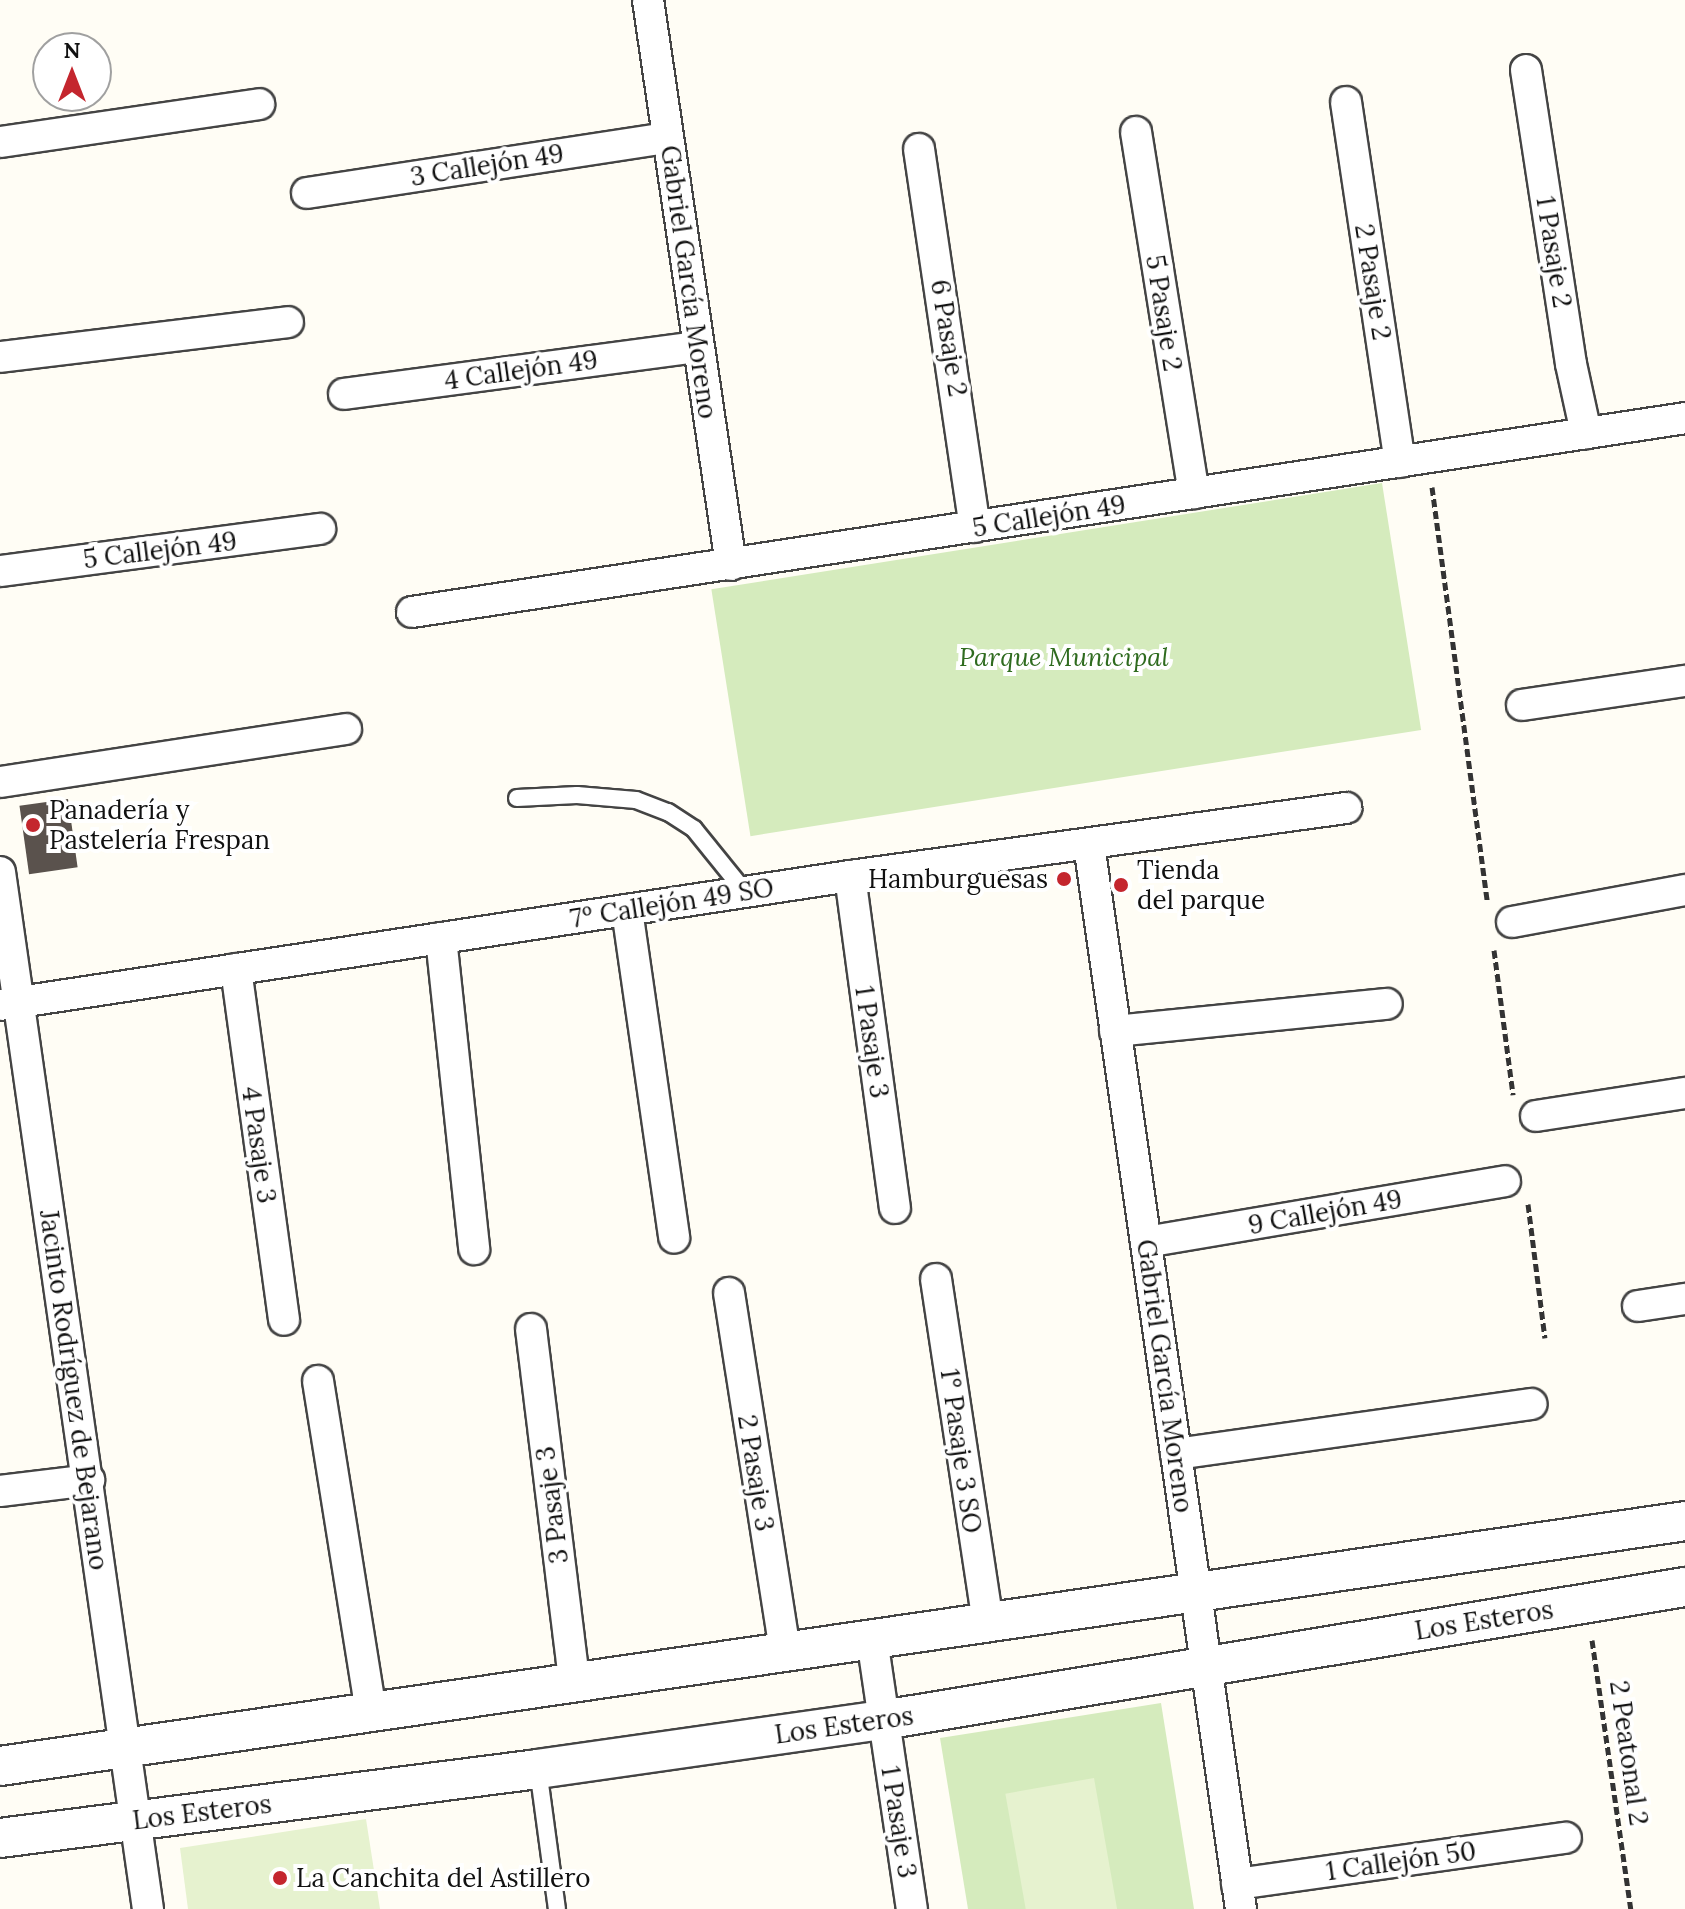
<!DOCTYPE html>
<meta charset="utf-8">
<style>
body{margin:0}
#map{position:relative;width:1685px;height:1909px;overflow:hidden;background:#fffdf5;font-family:Lora,serif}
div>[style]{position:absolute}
.green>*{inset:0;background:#d5ebbd;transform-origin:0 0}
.pitch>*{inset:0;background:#e6f2cf;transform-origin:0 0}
.building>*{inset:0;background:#5a524d;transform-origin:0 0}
.path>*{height:5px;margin-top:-2.5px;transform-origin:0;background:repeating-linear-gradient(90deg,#333 0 8px,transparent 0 12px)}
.roads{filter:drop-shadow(2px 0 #444) drop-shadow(-2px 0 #444) drop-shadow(0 2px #444) drop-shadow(0 -2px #444)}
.service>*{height:16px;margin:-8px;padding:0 8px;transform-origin:8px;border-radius:8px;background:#fff}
.minor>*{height:30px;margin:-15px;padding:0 15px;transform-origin:15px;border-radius:15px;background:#fff}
.tertiary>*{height:38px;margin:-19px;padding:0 19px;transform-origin:19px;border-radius:19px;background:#fff}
.dots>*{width:22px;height:22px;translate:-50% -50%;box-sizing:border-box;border:4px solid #fff;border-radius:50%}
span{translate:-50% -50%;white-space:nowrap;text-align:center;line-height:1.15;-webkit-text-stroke:8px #fff;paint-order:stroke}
.street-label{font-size:26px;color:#111}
.park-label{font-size:26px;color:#2f6b1f;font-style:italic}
.poi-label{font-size:26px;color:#111}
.left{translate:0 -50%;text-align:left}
.right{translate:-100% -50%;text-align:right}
.north{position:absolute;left:32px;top:32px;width:80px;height:80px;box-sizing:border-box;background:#fff;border:2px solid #a0a0a0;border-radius:50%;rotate:0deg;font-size:22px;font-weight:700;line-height:32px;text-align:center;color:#111}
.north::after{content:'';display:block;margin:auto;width:28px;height:36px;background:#c4262e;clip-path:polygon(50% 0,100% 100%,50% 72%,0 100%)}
</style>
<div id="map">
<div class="green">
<i style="left:1382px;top:483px;width:250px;height:679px;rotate:81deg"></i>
<i style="clip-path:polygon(1161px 1703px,1194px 1909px,968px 1909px,940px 1738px)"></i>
</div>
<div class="pitch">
<i style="left:1094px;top:1778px;width:133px;height:90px;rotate:80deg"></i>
<i style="clip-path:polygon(366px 1819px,380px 1909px,188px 1909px,180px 1848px)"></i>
</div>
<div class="building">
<i style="left:68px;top:799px;width:69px;height:49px;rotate:82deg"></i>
</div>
<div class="path">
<i style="left:1432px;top:487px;width:418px;rotate:82.4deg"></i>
<i style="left:1494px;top:950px;width:146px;rotate:82.5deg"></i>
<i style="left:1528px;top:1204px;width:135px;rotate:82.8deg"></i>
<i style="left:1592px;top:1640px;width:272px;rotate:81.8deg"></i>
</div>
<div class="roads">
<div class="service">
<i style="left:517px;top:798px;width:60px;rotate:-2.9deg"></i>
<i style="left:577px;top:795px;width:59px;rotate:4.8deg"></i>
<i style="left:636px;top:800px;width:34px;rotate:21deg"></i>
<i style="left:668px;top:812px;width:31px;rotate:33deg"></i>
<i style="left:694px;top:829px;width:81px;rotate:51deg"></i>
<i style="left:538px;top:1769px;width:141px;rotate:82.3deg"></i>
</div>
<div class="minor">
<i style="left:648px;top:0;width:571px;rotate:81.64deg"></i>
<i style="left:1526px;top:70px;width:297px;rotate:81.3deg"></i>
<i style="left:1571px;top:364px;width:71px;rotate:77.7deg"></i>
<i style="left:1346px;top:102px;width:364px;rotate:81.5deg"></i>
<i style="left:1136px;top:132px;width:366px;rotate:80.9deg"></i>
<i style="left:0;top:142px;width:262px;rotate:-8.3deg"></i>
<i style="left:919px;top:149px;width:382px;rotate:81.6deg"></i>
<i style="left:307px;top:193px;width:365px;rotate:-8.7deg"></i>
<i style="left:0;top:357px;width:290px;rotate:-6.9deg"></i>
<i style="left:344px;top:394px;width:357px;rotate:-7.6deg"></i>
<i style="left:0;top:571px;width:323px;rotate:-7.5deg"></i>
<i style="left:412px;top:612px;width:1288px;rotate:-8.66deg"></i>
<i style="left:1522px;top:705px;width:165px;rotate:-8.4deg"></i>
<i style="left:0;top:782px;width:350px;rotate:-8.7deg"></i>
<i style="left:1089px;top:844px;width:1076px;rotate:81.88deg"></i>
<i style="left:0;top:872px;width:1048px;rotate:81.88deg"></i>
<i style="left:850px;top:876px;width:335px;rotate:82.3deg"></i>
<i style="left:627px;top:910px;width:331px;rotate:81.8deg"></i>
<i style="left:1512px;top:922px;width:176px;rotate:-10.5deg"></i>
<i style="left:441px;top:938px;width:313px;rotate:83.9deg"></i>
<i style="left:236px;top:969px;width:354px;rotate:82.2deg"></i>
<i style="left:0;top:1005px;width:860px;rotate:-8.63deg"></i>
<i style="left:850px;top:876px;width:501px;rotate:-7.81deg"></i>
<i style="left:1115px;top:1031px;width:273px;rotate:-5.7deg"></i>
<i style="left:1536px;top:1116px;width:151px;rotate:-8.8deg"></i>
<i style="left:1146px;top:1242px;width:364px;rotate:-9.6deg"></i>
<i style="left:936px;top:1279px;width:347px;rotate:81.4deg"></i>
<i style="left:729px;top:1293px;width:363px;rotate:81.1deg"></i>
<i style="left:1638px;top:1306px;width:48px;rotate:-8.5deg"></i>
<i style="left:531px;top:1329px;width:355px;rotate:83deg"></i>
<i style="left:318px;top:1381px;width:334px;rotate:80.9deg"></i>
<i style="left:1176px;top:1454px;width:359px;rotate:-8deg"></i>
<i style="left:0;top:1491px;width:90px;rotate:-7deg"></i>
<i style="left:872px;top:1639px;width:273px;rotate:81.6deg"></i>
<i style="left:1237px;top:1884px;width:332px;rotate:-8deg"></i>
</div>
<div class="tertiary">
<i style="left:0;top:1766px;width:1703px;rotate:-8.27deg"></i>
<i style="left:0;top:1838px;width:542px;rotate:-7.31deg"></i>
<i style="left:538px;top:1769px;width:348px;rotate:-8.1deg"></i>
<i style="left:883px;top:1720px;width:813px;rotate:-9.42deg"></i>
</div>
</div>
<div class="dots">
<i style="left:33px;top:825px;background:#c4262e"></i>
<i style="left:1064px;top:879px;background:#c4262e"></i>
<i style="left:1121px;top:885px;background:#c4262e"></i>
<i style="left:280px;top:1878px;background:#c4262e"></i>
</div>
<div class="street-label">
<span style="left:487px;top:165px;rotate:-9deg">3 Callejón 49</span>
<span style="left:1554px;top:252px;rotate:81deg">1 Pasaje 2</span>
<span style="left:689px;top:282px;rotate:82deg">Gabriel García Moreno</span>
<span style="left:1373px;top:282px;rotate:81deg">2 Pasaje 2</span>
<span style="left:1164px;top:313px;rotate:81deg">5 Pasaje 2</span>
<span style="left:949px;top:338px;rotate:81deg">6 Pasaje 2</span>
<span style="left:521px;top:370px;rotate:-8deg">4 Callejón 49</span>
<span style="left:1049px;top:516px;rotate:-9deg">5 Callejón 49</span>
<span style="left:160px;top:550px;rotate:-7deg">5 Callejón 49</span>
<span style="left:672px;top:903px;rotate:-9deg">7º Callejón 49 SO</span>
<span style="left:872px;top:1042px;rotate:82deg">1 Pasaje 3</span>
<span style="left:259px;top:1145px;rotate:82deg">4 Pasaje 3</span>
<span style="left:1325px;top:1212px;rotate:-10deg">9 Callejón 49</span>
<span style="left:1165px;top:1376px;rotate:82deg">Gabriel García Moreno</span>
<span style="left:74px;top:1390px;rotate:82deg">Jacinto Rodríguez de Bejarano</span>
<span style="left:961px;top:1451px;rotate:82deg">1° Pasaje 3 SO</span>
<span style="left:756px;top:1473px;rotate:81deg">2 Pasaje 3</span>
<span style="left:552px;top:1505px;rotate:-97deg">3 Pasaje 3</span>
<span style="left:1484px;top:1620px;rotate:-9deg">Los Esteros</span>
<span style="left:844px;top:1725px;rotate:-8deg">Los Esteros</span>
<span style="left:1629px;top:1753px;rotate:82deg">2 Peatonal 2</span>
<span style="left:202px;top:1812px;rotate:-7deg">Los Esteros</span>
<span style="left:899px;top:1822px;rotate:81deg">1 Pasaje 3</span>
<span style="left:1401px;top:1861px;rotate:-8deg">1 Callejón 50</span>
</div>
<div class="park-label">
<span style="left:1064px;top:657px">Parque Municipal</span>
</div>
<div class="poi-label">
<span class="left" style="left:49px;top:825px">Panadería y<br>Pastelería Frespan</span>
<span class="left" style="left:1137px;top:885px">Tienda<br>del parque</span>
<span class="right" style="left:1048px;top:879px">Hamburguesas</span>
<span class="left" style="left:296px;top:1878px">La Canchita del Astillero</span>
</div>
<div class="north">N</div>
</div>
